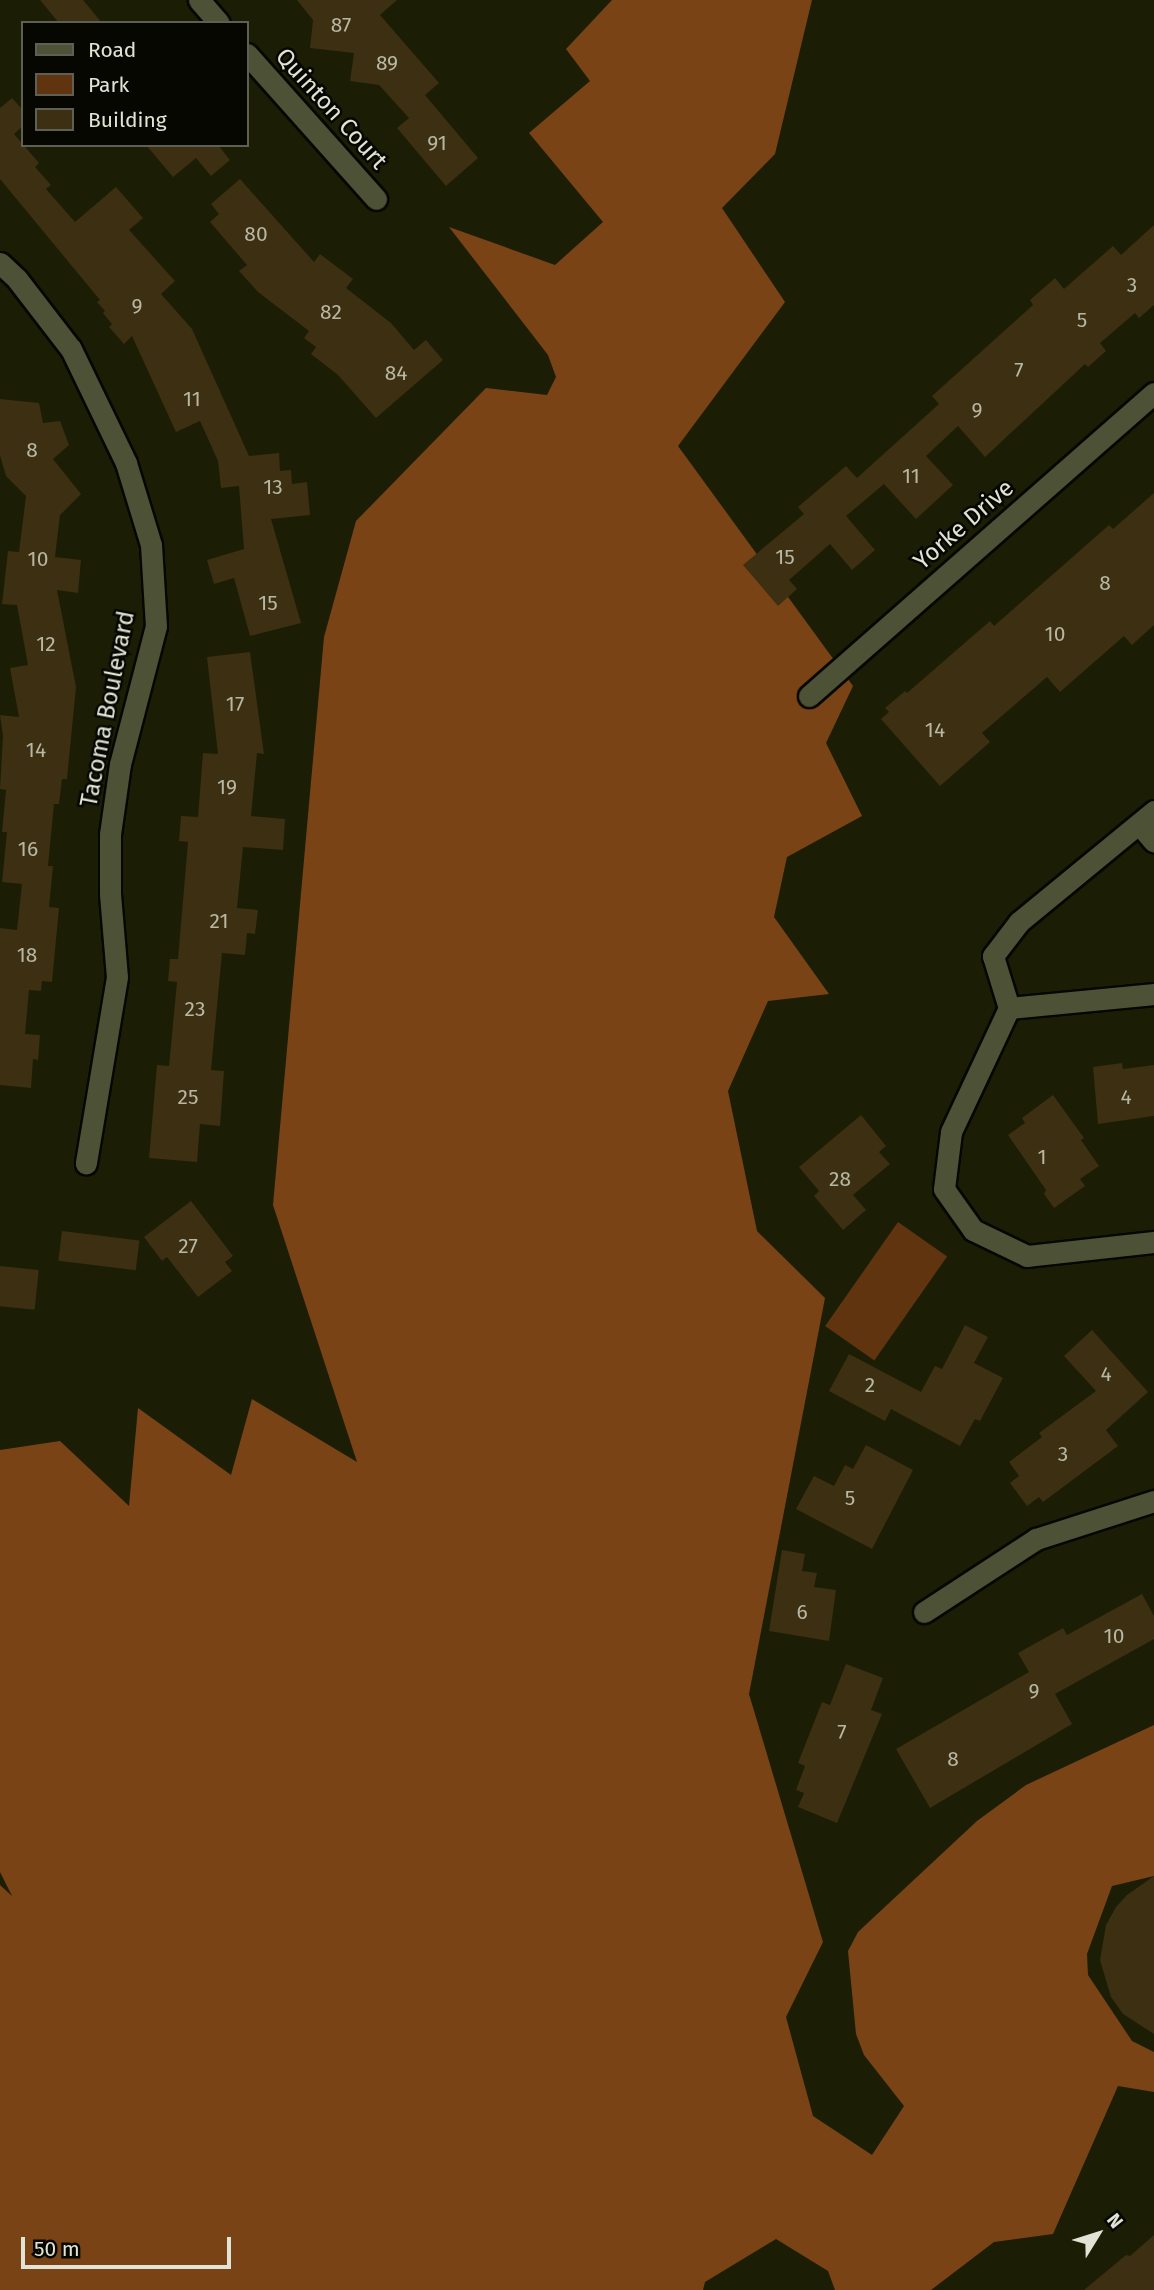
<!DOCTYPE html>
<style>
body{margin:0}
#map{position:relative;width:1154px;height:2290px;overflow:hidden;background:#1b1e05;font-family:"Fira Sans",sans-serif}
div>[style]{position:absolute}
.green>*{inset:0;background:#60340f;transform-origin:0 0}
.forest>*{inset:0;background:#7a4315}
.building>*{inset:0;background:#3c2f12;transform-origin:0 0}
.roads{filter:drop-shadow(2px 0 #060700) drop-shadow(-2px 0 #060700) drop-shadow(0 2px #060700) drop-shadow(0 -2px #060700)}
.minor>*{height:21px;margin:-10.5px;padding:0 10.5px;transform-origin:10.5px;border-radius:10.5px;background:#4d5136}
span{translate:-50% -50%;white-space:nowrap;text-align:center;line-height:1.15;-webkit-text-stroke:5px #060701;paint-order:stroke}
.number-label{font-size:21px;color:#b8b7a4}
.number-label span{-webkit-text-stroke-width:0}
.street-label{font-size:24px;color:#e1e4d4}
.legend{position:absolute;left:21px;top:21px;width:228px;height:126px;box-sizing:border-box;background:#060701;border:2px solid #5e5f55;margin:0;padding:9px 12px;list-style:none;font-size:21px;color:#e1e4d4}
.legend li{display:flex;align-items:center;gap:14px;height:35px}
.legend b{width:35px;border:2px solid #5e5f55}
.north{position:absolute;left:1063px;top:2199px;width:70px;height:70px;-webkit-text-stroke:5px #060701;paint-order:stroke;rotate:52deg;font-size:19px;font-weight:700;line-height:28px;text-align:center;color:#e1e4d4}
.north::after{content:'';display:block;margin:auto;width:24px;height:32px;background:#e1e4d4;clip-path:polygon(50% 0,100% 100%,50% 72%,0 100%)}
.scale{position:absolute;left:21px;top:2237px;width:210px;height:32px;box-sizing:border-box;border:4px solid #e1e4d4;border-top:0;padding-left:9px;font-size:21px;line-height:24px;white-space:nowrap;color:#e1e4d4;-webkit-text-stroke:5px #060701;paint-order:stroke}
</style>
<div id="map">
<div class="green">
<i style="left:898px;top:1222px;width:60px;height:127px;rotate:35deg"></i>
</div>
<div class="forest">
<i style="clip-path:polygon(612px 0,812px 0,775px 154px,722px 208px,785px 302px,678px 446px,853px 686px,826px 743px,862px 816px,787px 857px,774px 917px,829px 994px,768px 1001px,728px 1091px,757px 1231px,825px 1298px,749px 1694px,823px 1942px,786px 2017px,813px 2116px,872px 2155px,904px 2106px,864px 2055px,856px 2034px,848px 1951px,858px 1932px,977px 1821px,1026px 1785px,1154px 1725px,1154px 1876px,1112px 1886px,1087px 1954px,1088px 1975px,1132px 2041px,1154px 2052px,1154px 2092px,1118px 2086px,1053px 2234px,994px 2242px,931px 2290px,835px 2290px,828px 2271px,776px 2239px,705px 2282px,703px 2290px,0 2290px,0 1885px,12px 1896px,0 1872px,0 1450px,60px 1441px,129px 1506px,138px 1408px,231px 1475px,252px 1399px,357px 1462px,273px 1205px,324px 637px,356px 521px,486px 388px,547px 395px,556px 377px,548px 355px,449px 227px,555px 265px,603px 222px,529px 133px,590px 81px,566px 49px)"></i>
</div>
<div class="building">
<i style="clip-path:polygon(40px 0,83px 0,102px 23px,59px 23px)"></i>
<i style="clip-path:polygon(297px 0,397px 0,380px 15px,439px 83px,425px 95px,478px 158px,446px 186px,397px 128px,409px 118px,379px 85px,350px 81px,354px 53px,310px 48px,313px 20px)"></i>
<i style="clip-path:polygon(12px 98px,23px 110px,23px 126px,14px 134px,39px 163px,35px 167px,51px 185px,46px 189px,75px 222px,116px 187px,143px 218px,129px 230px,175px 281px,161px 294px,192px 329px,249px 456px,279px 453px,280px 471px,291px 470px,292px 484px,307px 482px,310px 515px,271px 519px,301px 623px,250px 636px,234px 578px,214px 584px,207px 560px,244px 549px,239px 486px,221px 488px,218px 461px,200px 421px,176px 432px,132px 336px,124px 344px,109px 327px,112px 324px,103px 313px,105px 311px,97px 302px,100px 300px,0 179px,0 108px)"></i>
<i style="clip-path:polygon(146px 145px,218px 145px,230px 160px,211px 176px,196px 158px,173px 177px)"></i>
<i style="clip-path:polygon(240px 179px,314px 262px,320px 254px,353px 279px,346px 288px,391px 323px,414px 350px,426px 340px,443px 360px,376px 418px,338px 375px,311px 354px,316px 347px,304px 338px,309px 331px,258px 292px,239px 271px,247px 265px,210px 222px,219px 214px,211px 204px)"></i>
<i style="clip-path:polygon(1154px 225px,1154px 305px,1139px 318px,1135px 313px,1100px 343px,1106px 351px,1088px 367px,1085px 364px,985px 457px,958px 426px,926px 456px,953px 485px,916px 519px,884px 484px,846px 516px,875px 550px,852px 570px,830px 544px,789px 580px,797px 589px,778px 606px,743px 565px,804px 514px,798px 507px,846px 466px,857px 478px,939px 404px,932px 396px,1033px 305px,1030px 300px,1055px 278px,1064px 289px,1113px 246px,1121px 255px)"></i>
<i style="clip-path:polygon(0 399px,39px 403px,43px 423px,60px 421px,69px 445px,53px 459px,81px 494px,60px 515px,55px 557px,81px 560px,78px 593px,57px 590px,76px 687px,67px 779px,62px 779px,59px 804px,54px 804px,48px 866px,53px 866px,49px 907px,59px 908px,52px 982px,42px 981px,41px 991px,29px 990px,25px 1034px,40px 1035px,38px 1060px,33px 1059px,31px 1088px,0 1085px,0 928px,17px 930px,22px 884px,2px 882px,7px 832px,2px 832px,6px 790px,0 789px,3px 736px,0 715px,19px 717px,10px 668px,28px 665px,17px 605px,2px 604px,8px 551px,19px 552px,26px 496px,6px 476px,0 455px)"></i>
<i style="clip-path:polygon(1154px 493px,1154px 625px,1132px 645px,1124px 636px,1060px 692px,1047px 677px,982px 733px,990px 742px,940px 786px,881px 719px,889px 712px,885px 708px,905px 691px,907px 693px,990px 621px,994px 626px,1109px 525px,1113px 529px)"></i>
<i style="clip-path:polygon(250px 652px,264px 754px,257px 753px,251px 816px,285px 819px,283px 850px,243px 847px,237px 908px,258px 910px,255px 934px,247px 933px,245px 955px,222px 953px,211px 1070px,224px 1071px,220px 1126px,200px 1124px,197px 1162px,149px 1158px,157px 1065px,169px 1066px,177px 982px,168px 981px,170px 959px,178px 959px,188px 842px,179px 841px,181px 816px,198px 817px,203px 753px,218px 754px,207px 657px)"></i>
<i style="clip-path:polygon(1122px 1063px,1123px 1069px,1154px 1065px,1154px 1116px,1098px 1124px,1093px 1067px)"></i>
<i style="clip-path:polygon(1053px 1095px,1084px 1138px,1081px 1140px,1099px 1166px,1080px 1179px,1085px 1186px,1054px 1208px,1044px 1194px,1046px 1190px,1008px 1135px,1025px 1123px,1022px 1118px)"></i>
<i style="clip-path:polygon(861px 1115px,886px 1146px,879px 1152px,890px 1164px,853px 1195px,866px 1210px,843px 1230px,814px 1196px,819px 1191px,799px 1167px)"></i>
<i style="clip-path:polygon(191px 1201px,233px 1256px,225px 1262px,232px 1271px,198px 1297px,167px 1257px,162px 1261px,144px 1237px)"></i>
<i style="left:62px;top:1231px;width:78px;height:30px;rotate:7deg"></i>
<i style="left:0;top:1266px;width:39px;height:40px;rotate:6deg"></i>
<i style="clip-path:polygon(965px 1325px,988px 1337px,974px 1363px,1003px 1378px,980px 1421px,975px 1419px,960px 1446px,891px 1409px,885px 1421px,829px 1391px,849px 1354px,921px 1392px,935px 1366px,942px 1369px)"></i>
<i style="clip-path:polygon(1092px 1330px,1148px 1392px,1106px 1430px,1118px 1446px,1043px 1502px,1039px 1497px,1027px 1506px,1010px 1483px,1019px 1476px,1009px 1462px,1042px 1437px,1039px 1433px,1096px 1391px,1064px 1356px)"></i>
<i style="clip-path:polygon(866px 1445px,913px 1470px,872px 1549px,796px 1509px,814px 1476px,834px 1486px,845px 1465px,853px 1469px)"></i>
<i style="clip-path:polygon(782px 1550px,805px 1554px,802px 1571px,817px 1573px,814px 1587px,836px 1590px,829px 1641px,769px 1631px)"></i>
<i style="clip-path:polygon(1142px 1594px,1154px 1616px,1154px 1639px,1055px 1694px,1072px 1724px,930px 1808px,896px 1749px,1029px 1672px,1018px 1653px,1063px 1628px,1067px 1635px)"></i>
<i style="clip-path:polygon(846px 1664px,883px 1678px,871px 1710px,882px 1714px,837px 1823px,798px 1807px,804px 1793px,796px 1790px,805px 1766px,798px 1763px,822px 1702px,830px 1705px)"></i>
<i style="clip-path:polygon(1154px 1876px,1154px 2034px,1123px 2014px,1111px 1997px,1100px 1960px,1106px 1925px,1116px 1907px,1127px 1895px)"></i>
<i style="clip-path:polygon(1154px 2235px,1154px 2290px,1084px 2290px,1126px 2255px,1130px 2256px)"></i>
</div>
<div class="roads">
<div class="minor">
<i style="left:199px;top:0;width:30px;rotate:49deg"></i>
<i style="left:247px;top:54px;width:194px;rotate:48.3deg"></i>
<i style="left:0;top:263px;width:23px;rotate:43deg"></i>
<i style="left:17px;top:279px;width:88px;rotate:52.4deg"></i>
<i style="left:71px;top:349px;width:127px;rotate:64.2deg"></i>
<i style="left:126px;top:463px;width:86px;rotate:73deg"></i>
<i style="left:151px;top:545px;width:81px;rotate:86.5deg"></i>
<i style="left:156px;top:626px;width:143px;rotate:104.6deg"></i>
<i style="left:120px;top:764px;width:71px;rotate:98.1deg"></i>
<i style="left:110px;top:834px;width:60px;rotate:90deg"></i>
<i style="left:110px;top:894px;width:83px;rotate:85.2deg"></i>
<i style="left:117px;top:977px;width:189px;rotate:99.5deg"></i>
<i style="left:809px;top:696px;width:459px;rotate:-41.3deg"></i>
<i style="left:1154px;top:811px;width:175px;rotate:140.6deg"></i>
<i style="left:1019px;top:922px;width:43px;rotate:127.4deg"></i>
<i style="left:993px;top:956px;width:54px;rotate:72.9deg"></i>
<i style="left:1009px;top:1008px;width:137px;rotate:115.1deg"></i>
<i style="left:951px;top:1132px;width:57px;rotate:97deg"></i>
<i style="left:944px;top:1189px;width:50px;rotate:54.7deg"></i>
<i style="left:973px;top:1230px;width:60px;rotate:25.7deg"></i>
<i style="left:1027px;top:1256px;width:128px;rotate:-6.3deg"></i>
<i style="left:1139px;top:824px;width:23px;rotate:50deg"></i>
<i style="left:1009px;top:1008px;width:146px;rotate:-5.5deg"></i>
<i style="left:924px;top:1612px;width:134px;rotate:-33.1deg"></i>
<i style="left:1036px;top:1539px;width:124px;rotate:-17.9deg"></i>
</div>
</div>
<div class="number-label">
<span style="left:341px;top:25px">87</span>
<span style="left:387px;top:63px">89</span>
<span style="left:437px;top:143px">91</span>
<span style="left:256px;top:234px">80</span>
<span style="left:1132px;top:285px">3</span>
<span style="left:137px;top:306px">9</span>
<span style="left:331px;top:312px">82</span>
<span style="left:1082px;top:320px">5</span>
<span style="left:1019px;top:370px">7</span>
<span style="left:396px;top:373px">84</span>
<span style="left:192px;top:399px">11</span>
<span style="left:977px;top:410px">9</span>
<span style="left:32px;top:450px">8</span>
<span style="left:911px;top:476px">11</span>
<span style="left:273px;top:487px">13</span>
<span style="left:785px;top:557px">15</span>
<span style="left:38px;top:559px">10</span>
<span style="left:1105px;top:583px">8</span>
<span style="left:268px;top:603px">15</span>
<span style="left:1055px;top:634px">10</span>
<span style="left:46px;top:644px">12</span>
<span style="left:235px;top:704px">17</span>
<span style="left:935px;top:730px">14</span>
<span style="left:36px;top:750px">14</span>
<span style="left:227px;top:787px">19</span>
<span style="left:28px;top:849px">16</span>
<span style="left:219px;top:921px">21</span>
<span style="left:27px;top:955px">18</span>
<span style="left:195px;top:1009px">23</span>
<span style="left:188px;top:1097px">25</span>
<span style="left:1126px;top:1097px">4</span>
<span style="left:1042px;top:1157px">1</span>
<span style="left:840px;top:1179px">28</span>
<span style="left:188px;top:1246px">27</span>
<span style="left:1106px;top:1374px">4</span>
<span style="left:870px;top:1385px">2</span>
<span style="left:1063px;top:1454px">3</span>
<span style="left:850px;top:1498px">5</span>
<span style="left:802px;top:1612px">6</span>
<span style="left:1114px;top:1636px">10</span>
<span style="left:1034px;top:1691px">9</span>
<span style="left:842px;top:1732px">7</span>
<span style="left:953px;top:1759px">8</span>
</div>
<div class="street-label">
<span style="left:331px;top:109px;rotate:48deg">Quinton Court</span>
<span style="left:964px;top:525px;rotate:-41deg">Yorke Drive</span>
<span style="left:108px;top:709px;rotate:-79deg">Tacoma Boulevard</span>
</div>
<ul class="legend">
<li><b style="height:9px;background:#4d5136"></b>Road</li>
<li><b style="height:19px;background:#60340f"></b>Park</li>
<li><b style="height:19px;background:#3c2f12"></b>Building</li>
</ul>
<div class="north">N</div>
<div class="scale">50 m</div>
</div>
